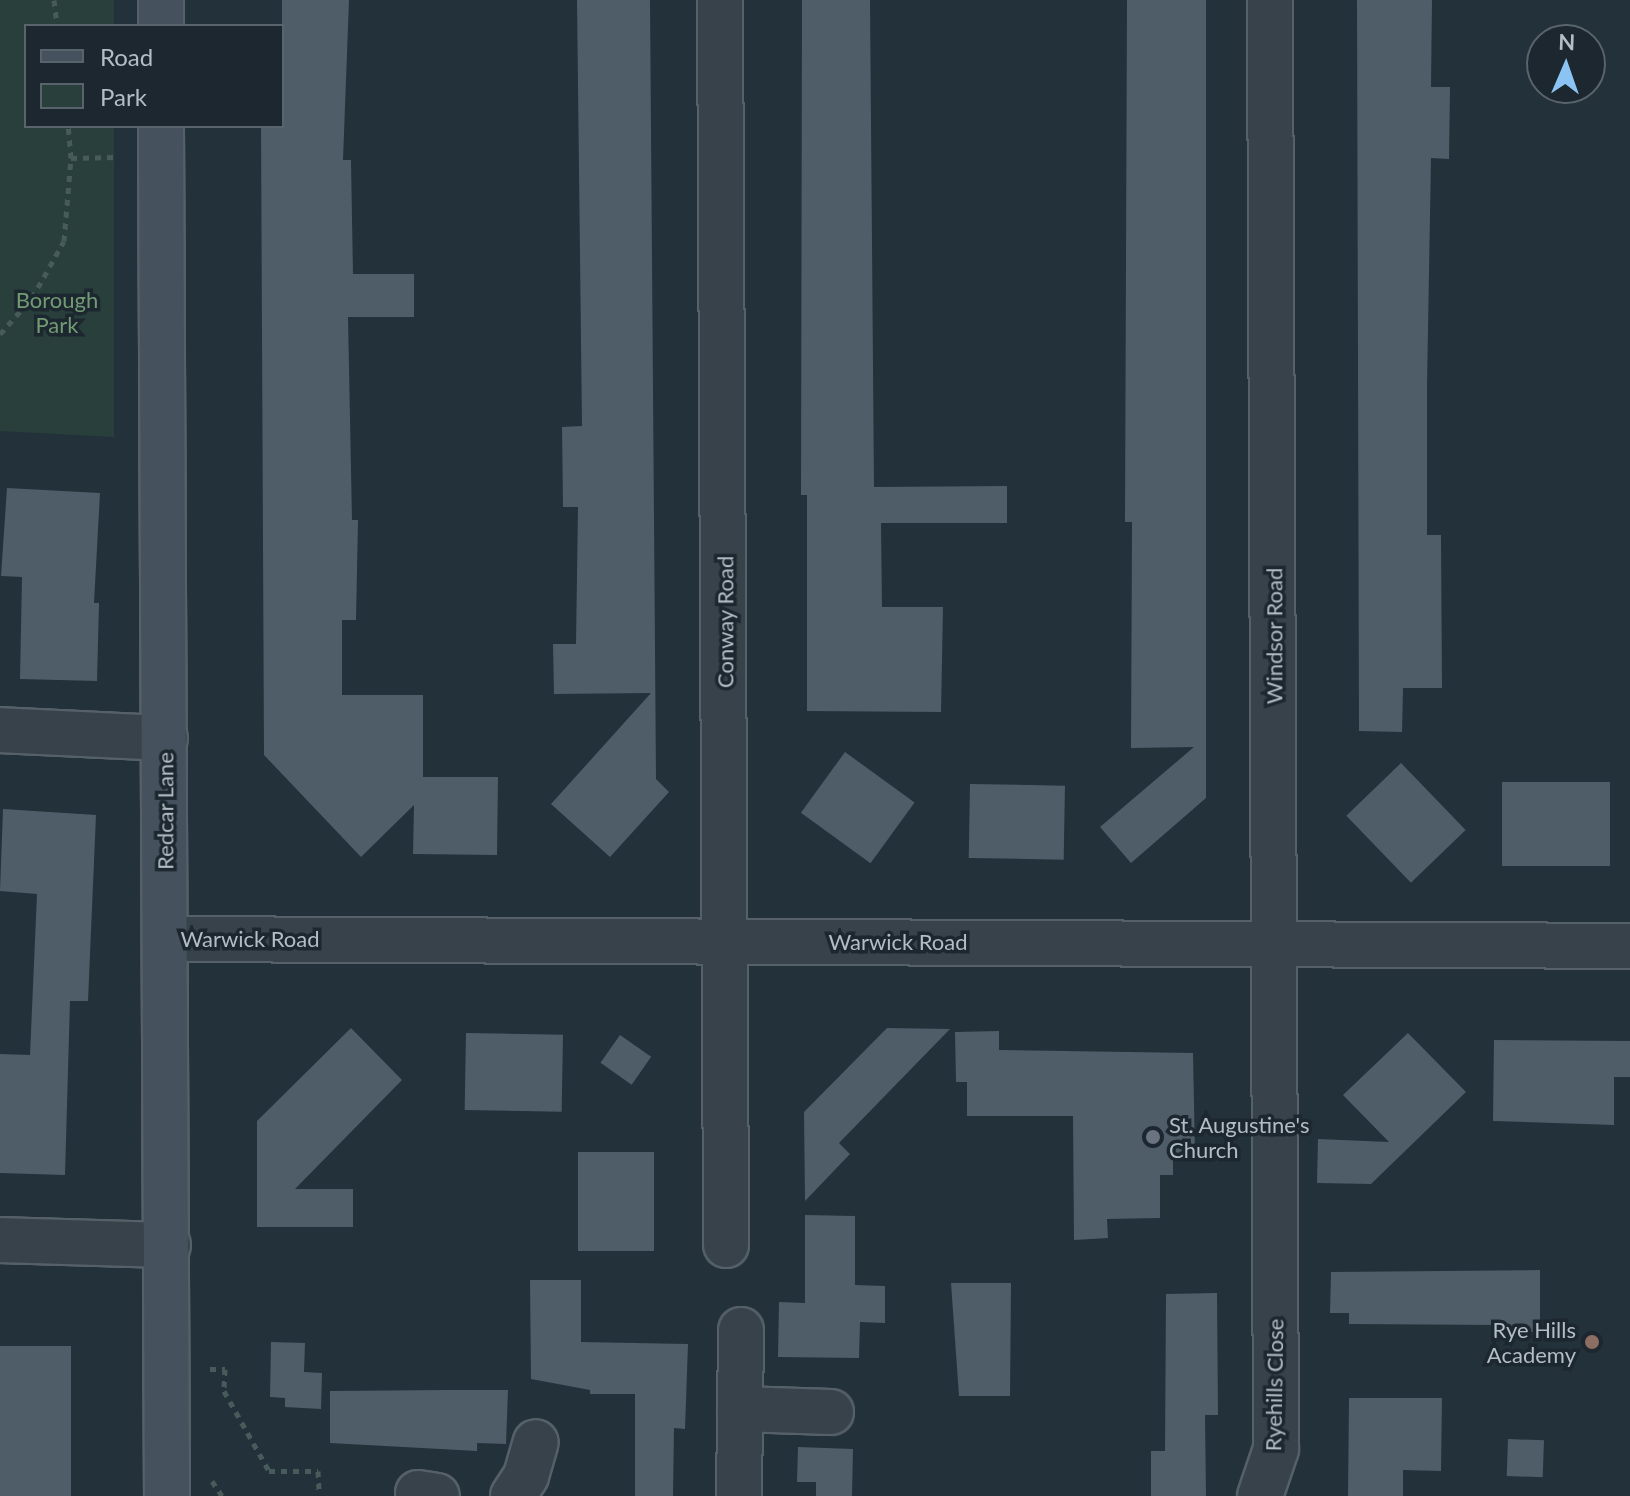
<!DOCTYPE html>
<style>
body{margin:0}
#map{position:relative;width:1630px;height:1496px;overflow:hidden;background:#23313a;font-family:Lato,sans-serif}
div>[style]{position:absolute}
.green>*{inset:0;background:#283f3c}
.building>*{inset:0;background:#4f5d68;transform-origin:0 0}
.path>*{height:5px;margin-top:-2.5px;transform-origin:0;background:repeating-linear-gradient(90deg,#475b5a 0 6px,transparent 0 12px)}
.roads{filter:drop-shadow(2px 0 #556068) drop-shadow(-2px 0 #556068) drop-shadow(0 2px #556068) drop-shadow(0 -2px #556068)}
.street>*{height:44px;margin:-22px;padding:0 22px;transform-origin:22px;border-radius:22px;background:#37424a}
.secondary>*{height:44px;margin:-22px;padding:0 22px;transform-origin:22px;border-radius:22px;background:#45525d}
.dots>*{width:22px;height:22px;translate:-50% -50%;box-sizing:border-box;border:4px solid #1c272f;border-radius:50%}
span{translate:-50% -50%;white-space:nowrap;text-align:center;line-height:1.15;-webkit-text-stroke:7px #1c272f;paint-order:stroke}
.park-label{font-size:22px;color:#729b74}
.street-label{font-size:22px;color:#b2bdc6}
.poi-label{font-size:22px;color:#b2bdc6}
.left{translate:0 -50%;text-align:left}
.right{translate:-100% -50%;text-align:right}
.legend{position:absolute;left:24px;top:24px;width:260px;height:104px;box-sizing:border-box;background:#1c272f;border:2px solid #58636b;margin:0;padding:10px 14px;list-style:none;font-size:24px;color:#b2bdc6}
.legend li{display:flex;align-items:center;gap:16px;height:40px}
.legend b{width:40px;border:2px solid #58636b}
.north{position:absolute;left:1526px;top:24px;width:80px;height:80px;box-sizing:border-box;background:#1c272f;border:2px solid #58636b;border-radius:50%;rotate:2deg;font-size:22px;font-weight:700;line-height:32px;text-align:center;color:#b2bdc6}
.north::after{content:'';display:block;margin:auto;width:28px;height:36px;background:#8bc4f2;clip-path:polygon(50% 0,100% 100%,50% 72%,0 100%)}
</style>
<div id="map">
<div class="green">
<i style="clip-path:polygon(0 0,114px 0,114px 26px,26px 26px,26px 126px,114px 126px,114px 437px,0 431px)"></i>
</div>
<div class="building">
<i style="clip-path:polygon(282px 0,349px 0,343px 160px,351px 160px,353px 274px,414px 274px,414px 317px,348px 317px,352px 520px,358px 520px,356px 620px,342px 620px,342px 695px,423px 695px,423px 777px,498px 777px,497px 855px,413px 854px,414px 805px,361px 857px,264px 755px,261px 126px,282px 126px)"></i>
<i style="clip-path:polygon(577px 0,650px 0,656px 779px,669px 792px,610px 857px,551px 804px,651px 693px,554px 694px,553px 644px,576px 644px,578px 507px,563px 507px,562px 427px,582px 426px)"></i>
<i style="clip-path:polygon(802px 0,870px 0,874px 487px,1007px 486px,1007px 523px,881px 523px,882px 607px,943px 607px,941px 712px,807px 711px,807px 495px,801px 495px)"></i>
<i style="clip-path:polygon(1127px 0,1206px 0,1206px 798px,1131px 863px,1100px 827px,1194px 747px,1131px 748px,1132px 522px,1125px 522px)"></i>
<i style="clip-path:polygon(1357px 0,1432px 0,1431px 87px,1450px 87px,1449px 159px,1431px 158px,1427px 387px,1427px 535px,1441px 535px,1442px 688px,1403px 688px,1402px 732px,1359px 731px)"></i>
<i style="clip-path:polygon(7px 488px,100px 493px,94px 603px,99px 603px,97px 681px,20px 679px,22px 577px,1px 576px)"></i>
<i style="left:845px;top:752px;width:86px;height:75px;rotate:36deg"></i>
<i style="left:1401px;top:763px;width:93px;height:76px;rotate:46deg"></i>
<i style="left:1502px;top:782px;width:108px;height:84px"></i>
<i style="left:970px;top:784px;width:95px;height:74px;rotate:1deg"></i>
<i style="clip-path:polygon(3px 809px,96px 815px,88px 1001px,70px 1001px,65px 1175px,0 1173px,0 1054px,30px 1055px,37px 894px,0 891px)"></i>
<i style="clip-path:polygon(351px 1028px,402px 1080px,295px 1189px,353px 1189px,353px 1227px,257px 1227px,257px 1121px)"></i>
<i style="clip-path:polygon(887px 1028px,950px 1029px,839px 1143px,850px 1154px,805px 1201px,804px 1112px)"></i>
<i style="clip-path:polygon(999px 1031px,999px 1050px,1193px 1053px,1195px 1155px,1173px 1156px,1173px 1175px,1160px 1175px,1160px 1218px,1107px 1219px,1108px 1238px,1074px 1240px,1073px 1116px,967px 1116px,967px 1082px,956px 1082px,955px 1032px)"></i>
<i style="left:466px;top:1033px;width:97px;height:77px;rotate:1deg"></i>
<i style="clip-path:polygon(1408px 1033px,1466px 1092px,1371px 1184px,1317px 1183px,1318px 1139px,1389px 1142px,1343px 1095px)"></i>
<i style="left:620px;top:1035px;width:38px;height:34px;rotate:35deg"></i>
<i style="clip-path:polygon(1494px 1040px,1630px 1041px,1630px 1077px,1614px 1077px,1614px 1125px,1493px 1121px)"></i>
<i style="left:578px;top:1152px;width:76px;height:99px"></i>
<i style="clip-path:polygon(805px 1215px,855px 1216px,855px 1285px,885px 1286px,885px 1323px,860px 1322px,859px 1358px,778px 1357px,779px 1302px,805px 1303px)"></i>
<i style="clip-path:polygon(1540px 1270px,1540px 1332px,1497px 1332px,1497px 1325px,1349px 1324px,1349px 1313px,1330px 1313px,1331px 1272px)"></i>
<i style="clip-path:polygon(530px 1280px,581px 1280px,581px 1342px,688px 1344px,685px 1429px,674px 1428px,673px 1496px,635px 1496px,635px 1394px,590px 1394px,590px 1390px,531px 1379px)"></i>
<i style="clip-path:polygon(951px 1283px,1011px 1283px,1010px 1396px,959px 1396px)"></i>
<i style="clip-path:polygon(1217px 1293px,1218px 1415px,1205px 1415px,1206px 1496px,1151px 1496px,1151px 1451px,1165px 1451px,1166px 1294px)"></i>
<i style="clip-path:polygon(271px 1342px,305px 1343px,304px 1372px,322px 1373px,321px 1409px,285px 1407px,285px 1398px,270px 1397px)"></i>
<i style="left:71px;top:1346px;width:150px;height:71px;rotate:90deg"></i>
<i style="clip-path:polygon(446px 1390px,508px 1390px,506px 1444px,477px 1443px,477px 1451px,330px 1443px,330px 1391px)"></i>
<i style="clip-path:polygon(1349px 1398px,1442px 1398px,1441px 1471px,1403px 1470px,1403px 1496px,1348px 1496px)"></i>
<i style="left:1508px;top:1439px;width:36px;height:37px;rotate:2deg"></i>
<i style="clip-path:polygon(798px 1447px,853px 1449px,852px 1496px,816px 1496px,816px 1482px,797px 1482px)"></i>
</div>
<div class="path">
<i style="left:54px;top:0;width:26px;rotate:83deg"></i>
<i style="left:71px;top:158px;width:47px;rotate:-1.2deg"></i>
<i style="left:0;top:334px;width:48px;rotate:-48.4deg"></i>
<i style="left:32px;top:298px;width:65px;rotate:-60.7deg"></i>
<i style="left:64px;top:241px;width:83px;rotate:-85.2deg"></i>
<i style="left:71px;top:158px;width:32px;rotate:-95deg"></i>
<i style="left:210px;top:1369px;width:15px"></i>
<i style="left:225px;top:1369px;width:22px;rotate:93deg"></i>
<i style="left:224px;top:1391px;width:92px;rotate:60.6deg"></i>
<i style="left:269px;top:1471px;width:49px"></i>
<i style="left:318px;top:1471px;width:22px;rotate:87deg"></i>
<i style="left:212px;top:1481px;width:18px;rotate:56deg"></i>
</div>
<div class="roads">
<div class="street">
<i style="left:720px;top:0;width:1245px;rotate:89.72deg"></i>
<i style="left:0;top:730px;width:165px;rotate:2.8deg"></i>
<i style="left:166px;top:939px;width:1464px;rotate:0.27deg"></i>
<i style="left:0;top:1240px;width:168px;rotate:1.7deg"></i>
<i style="left:740px;top:1409px;width:91px;rotate:1.9deg"></i>
<i style="left:418px;top:1493px;width:19px;rotate:9deg"></i>
<i style="left:513px;top:1496px;width:24px;rotate:-57deg"></i>
<i style="left:526px;top:1476px;width:35px;rotate:-74deg"></i>
<i style="left:739px;top:1496px;width:166px;rotate:-89.3deg"></i>
<i style="left:1260px;top:1496px;width:50px;rotate:-71.2deg"></i>
<i style="left:1276px;top:1449px;width:1449px;rotate:-90.24deg"></i>
</div>
<div class="secondary">
<i style="left:161px;top:0;width:26px;rotate:90deg"></i>
<i style="left:161px;top:126px;width:1370px;rotate:89.75deg"></i>
</div>
</div>
<div class="dots">
<i style="left:1153px;top:1137px;background:#6b7280"></i>
<i style="left:1592px;top:1342px;background:#8d6e63"></i>
</div>
<div class="park-label">
<span style="left:57px;top:312px">Borough<br>Park</span>
</div>
<div class="street-label">
<span style="left:725px;top:622px;rotate:-90deg">Conway Road</span>
<span style="left:1274px;top:636px;rotate:-90deg">Windsor Road</span>
<span style="left:165px;top:811px;rotate:-90deg">Redcar Lane</span>
<span style="left:250px;top:939px">Warwick Road</span>
<span style="left:898px;top:942px">Warwick Road</span>
<span style="left:1274px;top:1385px;rotate:-89deg">Ryehills Close</span>
</div>
<div class="poi-label">
<span class="left" style="left:1169px;top:1137px">St. Augustine's<br>Church</span>
<span class="right" style="left:1576px;top:1342px">Rye Hills<br>Academy</span>
</div>
<ul class="legend">
<li><b style="height:10px;background:#45525d"></b>Road</li>
<li><b style="height:22px;background:#283f3c"></b>Park</li>
</ul>
<div class="north">N</div>
</div>
